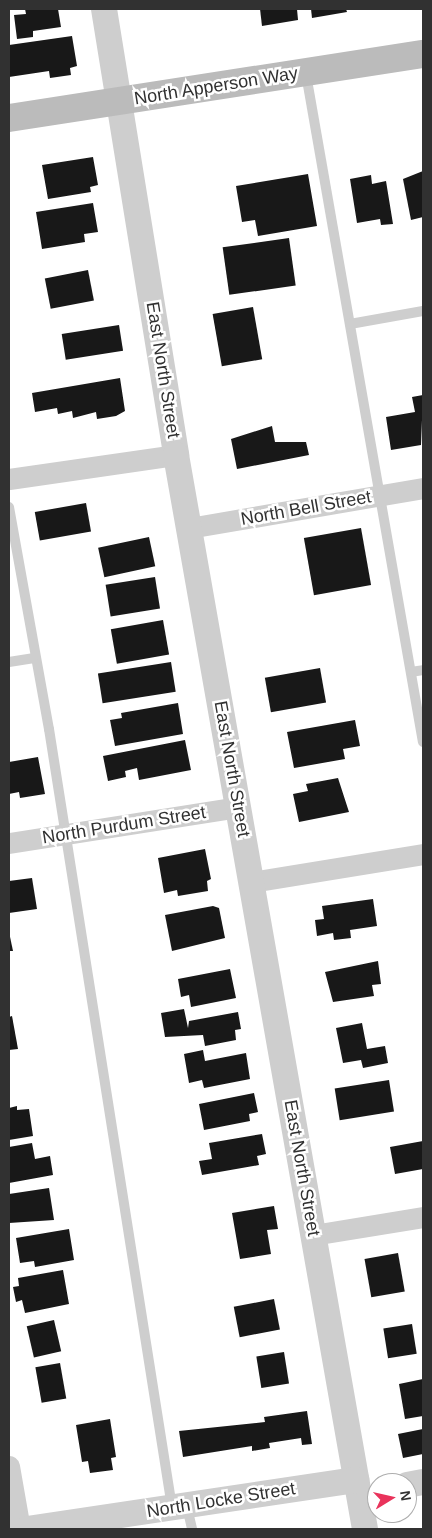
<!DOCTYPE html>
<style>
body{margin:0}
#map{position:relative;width:432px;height:1538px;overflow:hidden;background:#fff;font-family:Helvetica,sans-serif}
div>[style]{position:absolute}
.building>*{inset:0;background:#181818;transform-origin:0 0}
.service>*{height:10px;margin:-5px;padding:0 5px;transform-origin:5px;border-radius:5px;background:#cecece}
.minor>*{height:21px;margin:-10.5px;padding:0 10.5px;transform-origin:10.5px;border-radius:10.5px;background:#cecece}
.tertiary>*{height:26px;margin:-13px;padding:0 13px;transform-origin:13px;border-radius:13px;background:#cecece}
.secondary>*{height:28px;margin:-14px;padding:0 14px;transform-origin:14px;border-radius:14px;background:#bbb}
span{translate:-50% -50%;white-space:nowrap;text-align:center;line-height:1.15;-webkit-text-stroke:5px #fff;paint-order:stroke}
.street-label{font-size:18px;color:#313131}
.frame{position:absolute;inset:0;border:10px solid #313131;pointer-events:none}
.north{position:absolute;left:367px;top:1473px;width:50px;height:50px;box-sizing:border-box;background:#fff;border:1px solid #adadad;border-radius:50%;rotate:81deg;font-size:14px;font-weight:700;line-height:20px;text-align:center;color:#313131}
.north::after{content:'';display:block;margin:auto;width:18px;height:22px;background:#e9335b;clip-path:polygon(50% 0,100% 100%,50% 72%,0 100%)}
</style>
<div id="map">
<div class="building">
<i style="clip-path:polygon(25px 9px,58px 9px,61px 27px,33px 31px,33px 37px,17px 39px,14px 15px,26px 14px)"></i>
<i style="clip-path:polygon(260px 9px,297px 9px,298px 20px,262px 26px)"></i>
<i style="clip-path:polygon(311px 9px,346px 9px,347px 12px,312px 18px)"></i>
<i style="clip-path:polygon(72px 36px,77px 66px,70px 68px,71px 75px,50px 78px,49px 71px,9px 77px,9px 45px)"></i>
<i style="clip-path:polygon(93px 157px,98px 185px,90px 187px,91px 192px,48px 199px,42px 165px)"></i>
<i style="clip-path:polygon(423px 171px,423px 217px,411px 220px,403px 179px)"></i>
<i style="clip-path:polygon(308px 174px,317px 226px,258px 236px,255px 220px,242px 222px,236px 186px)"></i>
<i style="clip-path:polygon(371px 175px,372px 184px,386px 181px,393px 224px,381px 225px,380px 219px,357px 223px,350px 179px)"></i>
<i style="clip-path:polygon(93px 203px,98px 232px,84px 234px,85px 242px,42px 249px,36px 212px)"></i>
<i style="left:289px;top:238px;width:48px;height:67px;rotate:82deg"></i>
<i style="left:88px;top:270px;width:31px;height:44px;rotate:79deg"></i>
<i style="left:253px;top:307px;width:53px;height:41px;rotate:80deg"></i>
<i style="left:119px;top:325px;width:26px;height:58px;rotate:81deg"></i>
<i style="clip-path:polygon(120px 378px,125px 411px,116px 416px,97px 419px,96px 412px,73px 418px,72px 411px,58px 414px,57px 408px,35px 412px,32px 393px)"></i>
<i style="clip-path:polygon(423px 395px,421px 445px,391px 450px,386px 417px,415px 412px,412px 397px)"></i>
<i style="clip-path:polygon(272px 426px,275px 442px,306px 442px,309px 455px,237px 469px,231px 439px)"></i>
<i style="left:86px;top:503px;width:29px;height:52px;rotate:80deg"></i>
<i style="left:361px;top:528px;width:58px;height:58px;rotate:80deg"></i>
<i style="left:149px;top:537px;width:30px;height:52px;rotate:78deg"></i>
<i style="left:155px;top:577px;width:32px;height:50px;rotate:81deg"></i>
<i style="left:163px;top:620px;width:35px;height:53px;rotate:80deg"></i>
<i style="left:171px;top:662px;width:30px;height:74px;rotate:81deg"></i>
<i style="left:320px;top:668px;width:35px;height:56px;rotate:80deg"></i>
<i style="clip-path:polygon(178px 703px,183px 734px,115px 746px,110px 720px,122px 718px,121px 713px)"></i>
<i style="clip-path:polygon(355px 720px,360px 746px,343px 749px,345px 759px,294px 768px,287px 732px)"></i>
<i style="clip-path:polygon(185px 740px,191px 770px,139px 780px,137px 768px,125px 771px,126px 777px,108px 781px,103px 756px)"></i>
<i style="clip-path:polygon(38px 757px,45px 794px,20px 798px,19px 792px,9px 794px,9px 762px)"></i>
<i style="clip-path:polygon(338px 778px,349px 812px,299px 822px,293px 794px,308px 791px,306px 784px)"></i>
<i style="clip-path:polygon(205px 849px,211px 879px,207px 881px,208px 891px,178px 896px,177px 890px,164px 893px,158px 858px)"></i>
<i style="clip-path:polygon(32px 878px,37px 909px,9px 913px,9px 881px)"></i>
<i style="clip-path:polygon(373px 899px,377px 926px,350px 930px,351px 938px,334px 940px,333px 933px,317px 936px,315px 920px,324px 919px,322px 906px)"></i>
<i style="clip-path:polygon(213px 906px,219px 908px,225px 938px,172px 951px,165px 915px)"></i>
<i style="clip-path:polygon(9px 932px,13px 951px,9px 951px)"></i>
<i style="clip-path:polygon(378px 961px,381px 984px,372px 985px,374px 996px,333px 1002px,325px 972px)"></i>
<i style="clip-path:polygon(230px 969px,236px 998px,191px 1007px,189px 995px,181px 997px,178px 979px)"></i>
<i style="clip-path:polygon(184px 1009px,188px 1028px,189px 1021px,238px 1012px,241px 1029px,235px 1030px,236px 1040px,205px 1046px,203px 1035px,165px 1037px,161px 1013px)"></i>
<i style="clip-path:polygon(12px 1016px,18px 1049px,9px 1050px,9px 1017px)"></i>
<i style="clip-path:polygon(362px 1023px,367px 1049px,385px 1046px,388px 1063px,363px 1068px,361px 1060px,343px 1063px,336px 1028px)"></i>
<i style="clip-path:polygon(203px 1050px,205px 1061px,246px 1053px,250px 1079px,204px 1088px,202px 1080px,189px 1083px,184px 1054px)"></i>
<i style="left:389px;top:1080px;width:32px;height:55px;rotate:81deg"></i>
<i style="clip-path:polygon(254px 1093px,258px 1112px,249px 1114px,250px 1121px,204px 1130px,199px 1104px)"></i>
<i style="clip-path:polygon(17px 1106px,17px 1110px,29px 1109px,33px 1136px,9px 1140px,9px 1108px)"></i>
<i style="clip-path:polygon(262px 1134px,266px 1154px,257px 1156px,259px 1165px,202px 1175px,199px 1161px,212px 1159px,209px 1143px)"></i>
<i style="clip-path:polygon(423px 1141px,423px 1169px,395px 1174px,390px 1147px)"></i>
<i style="clip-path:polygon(32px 1143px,35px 1159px,50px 1156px,53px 1175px,9px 1183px,9px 1147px)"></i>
<i style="clip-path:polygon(49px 1188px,54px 1220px,9px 1223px,9px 1194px)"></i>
<i style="clip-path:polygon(274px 1206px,278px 1229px,267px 1230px,271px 1254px,240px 1259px,232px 1213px)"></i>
<i style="clip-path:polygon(69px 1229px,74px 1260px,35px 1267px,34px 1261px,20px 1263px,16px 1238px)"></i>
<i style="left:398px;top:1253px;width:39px;height:34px;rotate:80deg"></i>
<i style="clip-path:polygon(63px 1270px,69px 1304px,25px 1313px,22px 1300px,16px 1302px,13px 1287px,19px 1286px,18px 1278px)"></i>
<i style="left:274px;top:1299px;width:31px;height:41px;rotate:79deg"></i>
<i style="left:54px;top:1320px;width:32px;height:28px;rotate:77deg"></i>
<i style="left:412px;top:1324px;width:30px;height:29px;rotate:81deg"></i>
<i style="left:284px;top:1352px;width:32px;height:28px;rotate:81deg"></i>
<i style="left:60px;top:1363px;width:36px;height:25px;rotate:80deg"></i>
<i style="clip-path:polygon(423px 1379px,423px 1416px,405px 1419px,399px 1384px)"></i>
<i style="clip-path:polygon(307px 1411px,312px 1444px,302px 1445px,301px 1438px,269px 1443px,270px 1448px,252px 1451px,252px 1446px,183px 1457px,179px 1431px,265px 1422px,264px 1417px)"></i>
<i style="clip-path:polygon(110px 1419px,116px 1457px,111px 1458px,113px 1470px,90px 1473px,88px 1461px,82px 1462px,76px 1425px)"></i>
<i style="clip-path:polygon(423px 1429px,423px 1454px,403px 1458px,398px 1434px)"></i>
</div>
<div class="service">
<i style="left:306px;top:74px;width:678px;rotate:80.07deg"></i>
<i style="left:350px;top:324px;width:74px;rotate:-10.1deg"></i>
<i style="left:9px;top:507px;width:226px;rotate:79.8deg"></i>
<i style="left:49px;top:729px;width:788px;rotate:81.02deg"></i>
<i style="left:9px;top:662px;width:24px;rotate:-9deg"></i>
<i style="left:411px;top:672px;width:12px;rotate:-9deg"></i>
<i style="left:187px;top:1507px;width:23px;rotate:77deg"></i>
</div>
<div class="minor">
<i style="left:9px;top:479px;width:169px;rotate:-8.2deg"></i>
<i style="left:189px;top:528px;width:237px;rotate:-9.7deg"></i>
<i style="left:9px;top:843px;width:233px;rotate:-8.9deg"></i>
<i style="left:252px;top:882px;width:173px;rotate:-9.3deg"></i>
<i style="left:313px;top:1235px;width:111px;rotate:-9.3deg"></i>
<i style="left:9px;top:1466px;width:64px;rotate:80.1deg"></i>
</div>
<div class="tertiary">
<i style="left:104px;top:9px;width:452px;rotate:80.8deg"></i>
<i style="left:176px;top:455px;width:1091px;rotate:80.02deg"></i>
<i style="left:407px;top:1485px;width:16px;rotate:-11deg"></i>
<i style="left:27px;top:1529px;width:333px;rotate:-8.5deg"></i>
</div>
<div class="secondary">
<i style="left:9px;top:118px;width:419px;rotate:-8.8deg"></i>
</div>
<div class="street-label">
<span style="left:216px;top:86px;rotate:-9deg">North Apperson Way</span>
<span style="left:163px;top:370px;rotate:81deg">East North Street</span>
<span style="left:306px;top:508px;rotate:-10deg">North Bell Street</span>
<span style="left:232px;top:769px;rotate:80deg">East North Street</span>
<span style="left:124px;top:825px;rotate:-9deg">North Purdum Street</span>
<span style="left:302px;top:1168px;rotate:80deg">East North Street</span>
<span style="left:221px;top:1500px;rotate:-9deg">North Locke Street</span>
</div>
<div class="frame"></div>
<div class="north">N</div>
</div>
